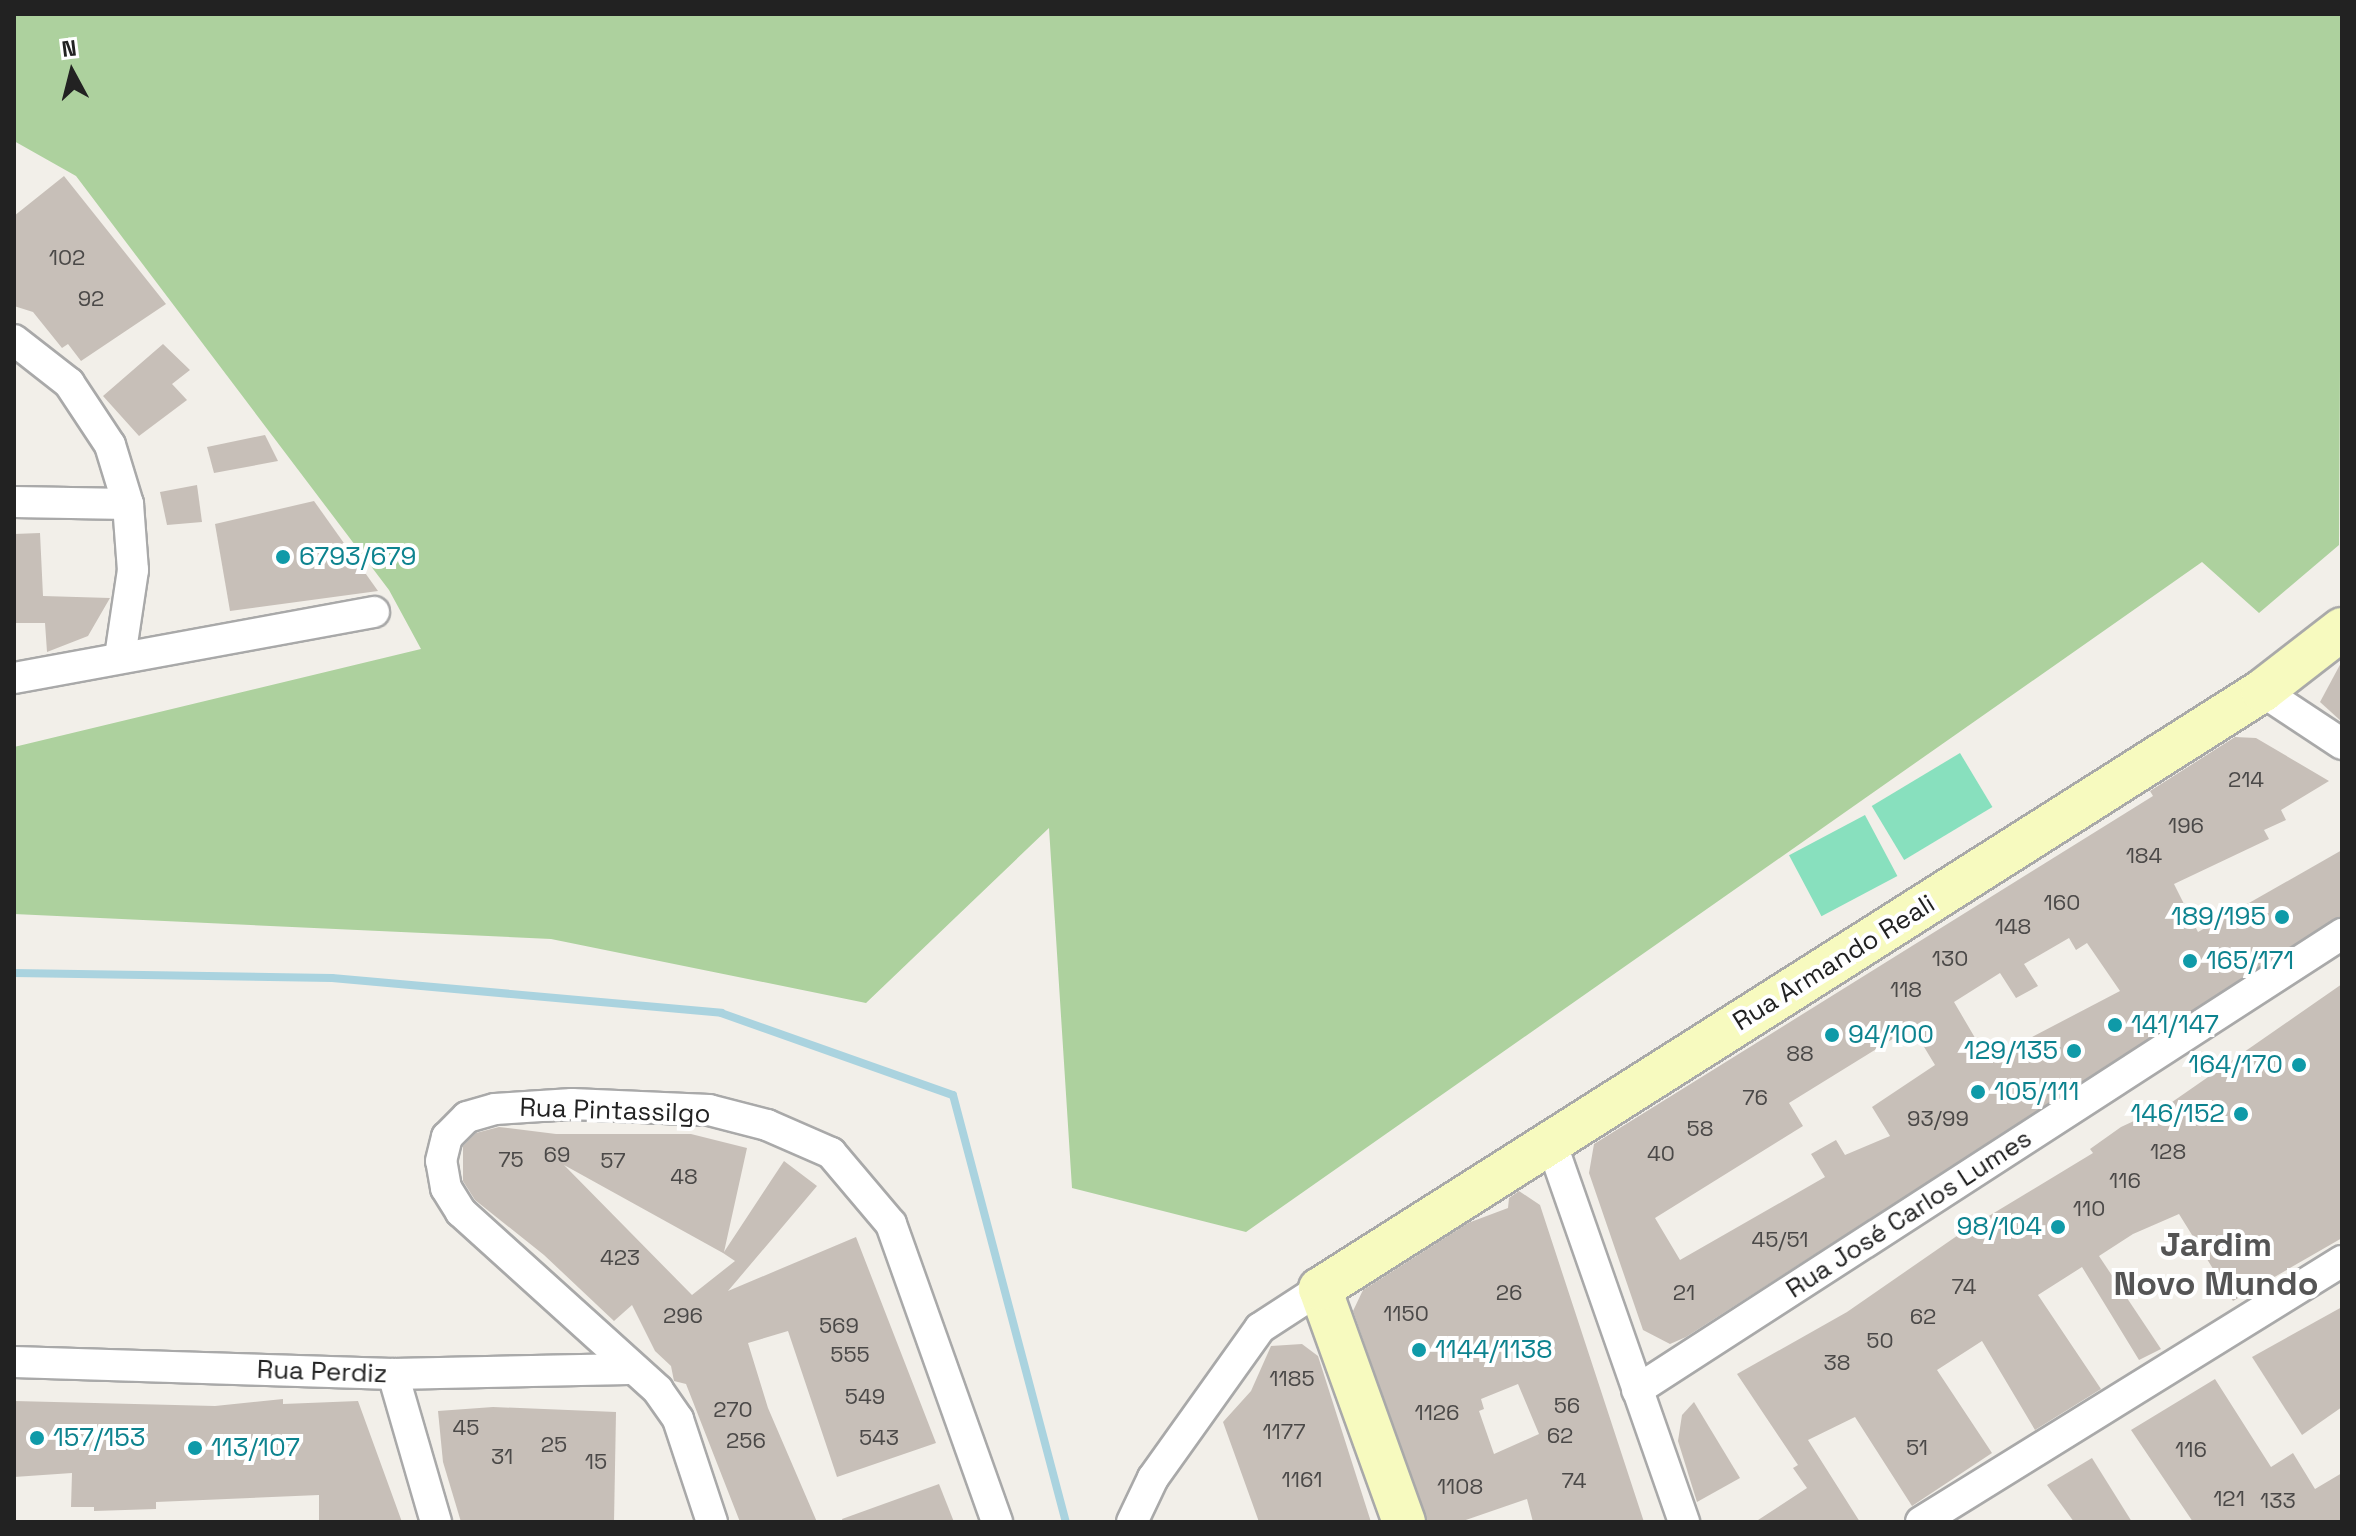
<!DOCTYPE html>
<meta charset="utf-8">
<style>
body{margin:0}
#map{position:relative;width:2356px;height:1536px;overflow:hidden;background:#f2efe9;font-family:"Space Grotesk",sans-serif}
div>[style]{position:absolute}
.forest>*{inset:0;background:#add19e}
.pitch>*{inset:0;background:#88e0be;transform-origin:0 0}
.stream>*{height:8px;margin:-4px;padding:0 4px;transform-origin:4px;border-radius:4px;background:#aad3df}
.building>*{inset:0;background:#c7bfb8}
.roads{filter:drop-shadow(2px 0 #a9a9a9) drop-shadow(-2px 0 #a9a9a9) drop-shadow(0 2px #a9a9a9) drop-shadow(0 -2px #a9a9a9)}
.street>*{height:30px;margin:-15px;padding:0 15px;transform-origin:15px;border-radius:15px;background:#fff}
.secondary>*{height:42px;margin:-21px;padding:0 21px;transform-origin:21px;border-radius:21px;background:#f7fabf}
.dots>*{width:22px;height:22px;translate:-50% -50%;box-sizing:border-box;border:4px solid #fff;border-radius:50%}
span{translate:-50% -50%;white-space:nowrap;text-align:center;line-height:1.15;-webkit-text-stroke:8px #fff;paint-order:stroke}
.number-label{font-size:22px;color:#4b4948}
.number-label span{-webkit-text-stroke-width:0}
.culture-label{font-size:26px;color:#0d838f}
.left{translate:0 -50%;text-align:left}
.right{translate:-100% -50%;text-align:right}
.street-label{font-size:26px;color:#222}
.district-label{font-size:34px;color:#555;font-weight:700}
.frame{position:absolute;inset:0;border:16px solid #222;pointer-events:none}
.north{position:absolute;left:32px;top:32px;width:80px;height:80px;-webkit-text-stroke:6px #fff;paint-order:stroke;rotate:353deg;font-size:22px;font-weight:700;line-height:32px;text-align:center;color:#222}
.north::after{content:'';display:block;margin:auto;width:28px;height:36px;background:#222;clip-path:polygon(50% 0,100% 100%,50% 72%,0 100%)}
</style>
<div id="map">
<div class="forest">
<i style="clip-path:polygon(14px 14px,2342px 14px,2339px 545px,2259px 613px,2202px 562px,1246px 1232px,1072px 1188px,1049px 828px,866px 1003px,551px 939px,14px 914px,14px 747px,421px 649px,389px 590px,76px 176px,14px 141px)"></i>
</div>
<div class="pitch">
<i style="left:1960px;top:753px;width:63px;height:103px;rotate:59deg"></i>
<i style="left:1865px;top:815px;width:69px;height:86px;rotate:62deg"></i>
</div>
<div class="stream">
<i style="left:14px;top:973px;width:318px;rotate:0.9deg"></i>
<i style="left:332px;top:978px;width:391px;rotate:5.1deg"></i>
<i style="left:721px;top:1013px;width:246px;rotate:19.5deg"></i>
<i style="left:953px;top:1095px;width:442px;rotate:75.2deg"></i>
</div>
<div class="building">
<i style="clip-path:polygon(64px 176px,166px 304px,81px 361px,68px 344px,62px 348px,33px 312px,14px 306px,14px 216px)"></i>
<i style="clip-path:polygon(163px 344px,190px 370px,172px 384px,187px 400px,139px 436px,103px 396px)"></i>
<i style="clip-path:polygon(265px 435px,278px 461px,214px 473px,207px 447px)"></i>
<i style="clip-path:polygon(197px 485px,202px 522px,167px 525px,160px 492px)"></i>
<i style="clip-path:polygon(314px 501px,378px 591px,230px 611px,215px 524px)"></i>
<i style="clip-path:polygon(40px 533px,43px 596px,110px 598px,88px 636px,47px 652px,45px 623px,14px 623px,14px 534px)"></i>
<i style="clip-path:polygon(2342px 661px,2342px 722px,2320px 702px)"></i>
<i style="clip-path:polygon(evenodd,2235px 737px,2256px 738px,2329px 781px,2281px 810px,2286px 820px,2264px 830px,2269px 839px,2174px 884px,2198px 932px,2342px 850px,2342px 916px,1686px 1337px,1670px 1344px,1643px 1330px,1589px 1173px,1594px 1144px,2153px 796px,2150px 791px,2235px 737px,2069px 938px,2076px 950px,2087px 943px,2120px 991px,1988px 1060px,1954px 1002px,2000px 973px,2016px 998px,2038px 986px,2024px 964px,2069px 938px,2235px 737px,1912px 1027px,1935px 1065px,1872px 1107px,1890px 1136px,1845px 1155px,1836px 1140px,1811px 1154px,1825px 1177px,1680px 1260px,1655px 1218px,1803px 1126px,1789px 1103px,1912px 1027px)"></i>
<i style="clip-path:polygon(2342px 984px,2342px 1238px,2233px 1301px,2179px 1214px,2133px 1234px,2099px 1256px,2161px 1349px,2139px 1360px,2082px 1267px,2038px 1295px,2101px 1389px,2035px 1430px,1982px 1341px,1937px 1370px,1992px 1453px,1912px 1506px,1855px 1417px,1808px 1440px,1860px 1522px,1755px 1522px,1807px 1488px,1793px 1468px,1798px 1465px,1737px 1374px,1847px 1312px,1964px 1231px,2093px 1153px,2090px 1149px,2121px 1127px,2136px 1120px,2139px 1125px)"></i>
<i style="clip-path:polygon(evenodd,499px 1127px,556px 1134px,691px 1134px,747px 1148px,724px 1252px,784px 1161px,817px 1186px,728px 1291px,856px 1237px,936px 1443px,837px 1477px,788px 1331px,748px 1343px,768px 1408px,817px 1522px,740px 1522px,686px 1384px,674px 1381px,671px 1366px,655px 1351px,632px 1305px,614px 1321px,544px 1255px,475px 1200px,463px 1181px,463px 1146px,476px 1133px,499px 1127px,564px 1165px,723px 1253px,735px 1261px,692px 1295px,564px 1165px)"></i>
<i style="clip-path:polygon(evenodd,1519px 1191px,1540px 1205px,1644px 1522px,1533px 1522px,1527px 1499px,1460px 1522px,1427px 1522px,1353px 1311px,1363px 1290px,1468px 1223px,1508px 1208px,1509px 1198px,1519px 1191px,1518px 1384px,1539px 1434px,1494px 1454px,1479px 1411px,1484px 1409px,1481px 1399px,1518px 1384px)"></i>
<i style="clip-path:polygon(2342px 1307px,2342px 1407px,2302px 1435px,2252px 1357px)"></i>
<i style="clip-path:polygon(1302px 1344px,1318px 1356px,1371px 1522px,1259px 1522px,1223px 1422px,1251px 1391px,1271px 1346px)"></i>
<i style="clip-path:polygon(2215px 1379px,2271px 1467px,2293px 1453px,2315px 1489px,2342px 1473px,2342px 1522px,2193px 1522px,2131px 1430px)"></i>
<i style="clip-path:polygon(283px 1399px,283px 1404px,358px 1401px,402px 1522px,319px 1522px,319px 1495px,156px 1502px,156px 1509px,94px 1511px,94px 1507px,71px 1507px,72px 1473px,14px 1477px,14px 1401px,215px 1406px)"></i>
<i style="clip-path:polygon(1694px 1402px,1740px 1478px,1697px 1502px,1678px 1441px,1682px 1415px)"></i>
<i style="clip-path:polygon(493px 1407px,616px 1412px,614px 1522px,461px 1522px,443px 1462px,438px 1411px)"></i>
<i style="clip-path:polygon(2092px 1458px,2132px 1522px,2074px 1522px,2047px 1485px)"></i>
<i style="clip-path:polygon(939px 1484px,954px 1522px,843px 1522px,842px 1519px)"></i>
</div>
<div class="roads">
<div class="street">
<i style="left:14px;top:340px;width:70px;rotate:38deg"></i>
<i style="left:69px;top:383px;width:74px;rotate:56.5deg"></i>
<i style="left:110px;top:445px;width:62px;rotate:73deg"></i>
<i style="left:128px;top:504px;width:66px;rotate:85.7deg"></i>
<i style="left:133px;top:570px;width:88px;rotate:98.5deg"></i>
<i style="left:14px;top:502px;width:114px;rotate:1deg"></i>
<i style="left:14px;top:678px;width:366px;rotate:-10.4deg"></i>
<i style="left:2262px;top:691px;width:96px;rotate:33.5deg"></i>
<i style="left:1551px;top:1142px;width:403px;rotate:70.7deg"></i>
<i style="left:14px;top:1362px;width:379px;rotate:1.8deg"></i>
<i style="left:393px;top:1374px;width:236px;rotate:-1.2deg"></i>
<i style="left:393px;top:1374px;width:154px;rotate:73.8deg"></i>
<i style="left:1637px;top:1390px;width:840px;rotate:-32.9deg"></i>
<i style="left:712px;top:1522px;width:108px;rotate:-108.3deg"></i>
<i style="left:678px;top:1419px;width:35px;rotate:-125deg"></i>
<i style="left:658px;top:1390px;width:266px;rotate:-137.9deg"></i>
<i style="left:461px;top:1212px;width:28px;rotate:-122deg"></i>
<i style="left:446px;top:1188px;width:27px;rotate:-100deg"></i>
<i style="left:441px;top:1161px;width:25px;rotate:-76deg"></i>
<i style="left:447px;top:1137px;width:28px;rotate:-45deg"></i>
<i style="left:467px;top:1117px;width:29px;rotate:-16deg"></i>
<i style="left:495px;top:1109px;width:77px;rotate:-3.7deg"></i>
<i style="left:572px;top:1104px;width:137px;rotate:2.5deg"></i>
<i style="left:709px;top:1110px;width:60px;rotate:14.5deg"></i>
<i style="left:767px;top:1125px;width:70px;rotate:23.6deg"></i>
<i style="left:831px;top:1153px;width:93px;rotate:49.8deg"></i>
<i style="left:891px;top:1224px;width:316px;rotate:70.4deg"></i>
<i style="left:1132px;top:1522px;width:49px;rotate:-64.5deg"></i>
<i style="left:1153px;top:1478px;width:184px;rotate:-54.5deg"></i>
<i style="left:1260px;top:1328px;width:72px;rotate:-33deg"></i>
<i style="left:1921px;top:1522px;width:495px;rotate:-31.8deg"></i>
</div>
<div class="secondary">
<i style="left:1404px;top:1522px;width:248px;rotate:-109.8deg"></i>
<i style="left:1320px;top:1289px;width:1116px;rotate:-32.41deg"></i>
<i style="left:2262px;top:691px;width:101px;rotate:-37.8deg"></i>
</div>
</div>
<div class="dots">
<i style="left:283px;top:557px;background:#0f9aa8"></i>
<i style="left:2282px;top:917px;background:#0f9aa8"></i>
<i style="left:2190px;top:961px;background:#0f9aa8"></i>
<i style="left:2115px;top:1025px;background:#0f9aa8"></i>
<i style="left:1832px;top:1035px;background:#0f9aa8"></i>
<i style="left:2074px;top:1051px;background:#0f9aa8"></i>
<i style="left:2299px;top:1065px;background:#0f9aa8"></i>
<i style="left:1978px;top:1092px;background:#0f9aa8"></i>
<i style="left:2241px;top:1114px;background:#0f9aa8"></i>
<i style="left:2058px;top:1227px;background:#0f9aa8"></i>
<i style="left:1419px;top:1350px;background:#0f9aa8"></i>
<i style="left:37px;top:1438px;background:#0f9aa8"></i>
<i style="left:195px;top:1448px;background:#0f9aa8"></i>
</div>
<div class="number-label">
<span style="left:67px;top:258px">102</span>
<span style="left:91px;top:299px">92</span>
<span style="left:2246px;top:780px">214</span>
<span style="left:2186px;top:826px">196</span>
<span style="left:2144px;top:856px">184</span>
<span style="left:2062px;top:903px">160</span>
<span style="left:2013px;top:927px">148</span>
<span style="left:1950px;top:959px">130</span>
<span style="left:1906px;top:990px">118</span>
<span style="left:1800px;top:1054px">88</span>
<span style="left:1755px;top:1098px">76</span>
<span style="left:1938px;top:1119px">93/99</span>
<span style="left:1700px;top:1129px">58</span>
<span style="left:2168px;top:1152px">128</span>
<span style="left:1661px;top:1154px">40</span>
<span style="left:557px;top:1155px">69</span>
<span style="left:511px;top:1160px">75</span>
<span style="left:613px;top:1161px">57</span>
<span style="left:684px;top:1177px">48</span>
<span style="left:2125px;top:1181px">116</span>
<span style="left:2089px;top:1209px">110</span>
<span style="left:1780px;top:1240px">45/51</span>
<span style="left:620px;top:1258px">423</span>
<span style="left:1964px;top:1287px">74</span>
<span style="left:1509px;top:1293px">26</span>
<span style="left:1684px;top:1293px">21</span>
<span style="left:1406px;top:1314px">1150</span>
<span style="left:683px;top:1316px">296</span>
<span style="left:1923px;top:1317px">62</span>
<span style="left:839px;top:1326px">569</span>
<span style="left:1880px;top:1341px">50</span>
<span style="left:850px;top:1355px">555</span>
<span style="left:1837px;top:1363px">38</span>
<span style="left:1292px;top:1379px">1185</span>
<span style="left:865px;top:1397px">549</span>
<span style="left:1567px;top:1406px">56</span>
<span style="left:733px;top:1410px">270</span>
<span style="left:1437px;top:1413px">1126</span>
<span style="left:466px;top:1428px">45</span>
<span style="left:1284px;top:1432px">1177</span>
<span style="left:1560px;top:1436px">62</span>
<span style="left:879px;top:1438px">543</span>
<span style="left:746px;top:1441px">256</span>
<span style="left:554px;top:1445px">25</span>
<span style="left:1917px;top:1448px">51</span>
<span style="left:2191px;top:1450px">116</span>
<span style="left:502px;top:1457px">31</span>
<span style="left:596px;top:1462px">15</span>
<span style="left:1302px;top:1480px">1161</span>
<span style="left:1574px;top:1481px">74</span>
<span style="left:1460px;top:1487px">1108</span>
<span style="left:2229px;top:1499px">121</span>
<span style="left:2278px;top:1501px">133</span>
</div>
<div class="culture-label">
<span class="left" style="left:299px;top:557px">6793/679</span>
<span class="right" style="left:2266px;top:917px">189/195</span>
<span class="left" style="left:2206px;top:961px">165/171</span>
<span class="left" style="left:2131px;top:1025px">141/147</span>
<span class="left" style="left:1848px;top:1035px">94/100</span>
<span class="right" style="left:2058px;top:1051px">129/135</span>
<span class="right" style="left:2283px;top:1065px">164/170</span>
<span class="left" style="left:1994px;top:1092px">105/111</span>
<span class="right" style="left:2225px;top:1114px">146/152</span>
<span class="right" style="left:2042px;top:1227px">98/104</span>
<span class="left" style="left:1435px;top:1350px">1144/1138</span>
<span class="left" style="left:53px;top:1438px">157/153</span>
<span class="left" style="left:211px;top:1448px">113/107</span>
</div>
<div class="street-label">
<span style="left:1834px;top:963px;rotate:-32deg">Rua Armando Reali</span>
<span style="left:615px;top:1111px;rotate:2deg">Rua Pintassilgo</span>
<span style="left:1909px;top:1214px;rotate:-33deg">Rua José Carlos Lumes</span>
<span style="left:322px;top:1372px;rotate:2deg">Rua Perdiz</span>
</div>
<div class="district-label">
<span style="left:2216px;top:1264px">Jardim<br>Novo Mundo</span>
</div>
<div class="frame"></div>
<div class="north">N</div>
</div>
